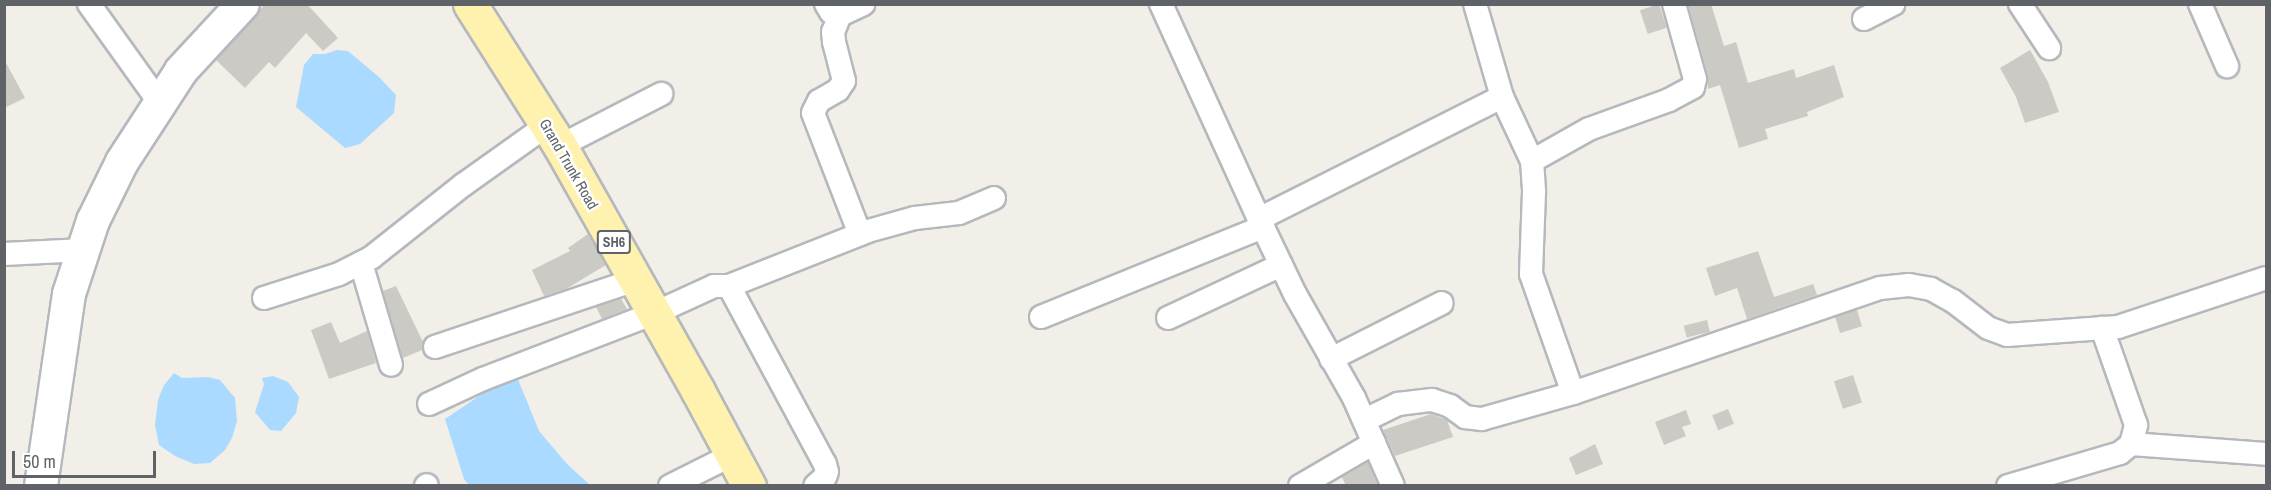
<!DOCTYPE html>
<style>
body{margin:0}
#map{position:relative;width:2271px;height:490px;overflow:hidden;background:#f1efe8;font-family:"Archivo Narrow",sans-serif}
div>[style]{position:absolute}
.water>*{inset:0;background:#aadaff}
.building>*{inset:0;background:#cccac5;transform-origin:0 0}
.roads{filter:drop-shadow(2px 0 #b5b8bc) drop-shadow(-2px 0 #b5b8bc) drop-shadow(0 2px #b5b8bc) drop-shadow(0 -2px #b5b8bc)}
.minor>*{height:22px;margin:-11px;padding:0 11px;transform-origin:11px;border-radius:11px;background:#fff}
.secondary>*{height:32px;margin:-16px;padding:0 16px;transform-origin:16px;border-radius:16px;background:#fff}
.primary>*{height:33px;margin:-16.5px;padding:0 16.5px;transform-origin:16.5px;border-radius:16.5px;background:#fff2af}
span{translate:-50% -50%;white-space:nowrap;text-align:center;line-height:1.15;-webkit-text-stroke:5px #fff;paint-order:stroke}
.shield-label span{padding:2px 4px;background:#fff;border:2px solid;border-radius:4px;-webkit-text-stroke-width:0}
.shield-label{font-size:14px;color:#5f6368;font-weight:700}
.street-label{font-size:15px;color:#5f6368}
.frame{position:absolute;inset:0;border:6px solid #5f6368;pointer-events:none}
.scale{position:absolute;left:12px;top:451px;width:144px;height:27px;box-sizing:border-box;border:3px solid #5f6368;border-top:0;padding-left:8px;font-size:18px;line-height:21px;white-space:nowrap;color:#5f6368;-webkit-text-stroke:4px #fff;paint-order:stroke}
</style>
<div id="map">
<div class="water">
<i style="clip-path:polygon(337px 50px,348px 51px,379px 77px,396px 95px,394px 113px,360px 144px,345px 148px,296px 107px,304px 65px,313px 54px,325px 54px)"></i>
<i style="clip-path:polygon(515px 372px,539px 431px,567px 464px,590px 485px,469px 485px,464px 479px,445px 419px)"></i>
<i style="clip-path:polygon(174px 373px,182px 378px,208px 377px,220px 380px,235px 398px,237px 421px,232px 438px,225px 450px,210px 463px,194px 464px,175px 456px,159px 445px,155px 425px,158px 400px,164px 385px)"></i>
<i style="clip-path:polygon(273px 376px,288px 382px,299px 397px,296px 413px,281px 431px,270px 430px,255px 412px,264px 384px,262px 378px)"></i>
</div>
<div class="building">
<i style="clip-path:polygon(265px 4px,307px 4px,338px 38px,323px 51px,306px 33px,275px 68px,269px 62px,245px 88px,216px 60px)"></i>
<i style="left:1659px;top:4px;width:25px;height:20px;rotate:72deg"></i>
<i style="clip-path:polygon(1688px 4px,1711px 4px,1724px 46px,1736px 42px,1748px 83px,1794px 69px,1796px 78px,1834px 65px,1844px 97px,1807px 112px,1808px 116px,1765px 129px,1768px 139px,1739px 148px,1720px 85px,1708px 89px,1708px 75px)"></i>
<i style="clip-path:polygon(2030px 50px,2048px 82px,2059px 112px,2025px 123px,2016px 97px,2000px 68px)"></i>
<i style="clip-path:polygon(4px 59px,25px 98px,4px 108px)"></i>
<i style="clip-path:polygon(588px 234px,606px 265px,566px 289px,544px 296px,532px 270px,570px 251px,568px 248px)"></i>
<i style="clip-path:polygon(1758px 251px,1774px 297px,1813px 284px,1817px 295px,1747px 319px,1737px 288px,1715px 296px,1706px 268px)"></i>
<i style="clip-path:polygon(396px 286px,423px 342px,422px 350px,403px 358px,383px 291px)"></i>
<i style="clip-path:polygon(621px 299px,627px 309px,602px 319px,596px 307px)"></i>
<i style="left:1857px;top:310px;width:17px;height:23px;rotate:73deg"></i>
<i style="left:1707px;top:320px;width:12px;height:24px;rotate:76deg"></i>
<i style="clip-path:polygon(331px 322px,340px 343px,367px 331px,376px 363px,329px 379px,311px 330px)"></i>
<i style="left:1853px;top:375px;width:29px;height:20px;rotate:72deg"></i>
<i style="left:1728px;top:409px;width:16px;height:17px;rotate:68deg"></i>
<i style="clip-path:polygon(1686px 410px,1691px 424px,1682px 427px,1686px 436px,1664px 445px,1655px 422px)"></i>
<i style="clip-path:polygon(1431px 414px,1447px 420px,1453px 437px,1395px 456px,1383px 430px)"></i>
<i style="clip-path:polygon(1595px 444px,1603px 464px,1576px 475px,1569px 458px)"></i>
<i style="clip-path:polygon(1368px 462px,1378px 486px,1346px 486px,1342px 477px)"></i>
</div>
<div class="roads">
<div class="minor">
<i style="left:89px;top:4px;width:122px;rotate:54.4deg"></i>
<i style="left:826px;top:4px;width:9px;rotate:58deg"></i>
<i style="left:831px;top:12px;width:9px;rotate:18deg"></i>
<i style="left:840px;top:15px;width:26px;rotate:-25deg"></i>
<i style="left:1161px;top:4px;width:236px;rotate:65.5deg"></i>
<i style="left:1259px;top:219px;width:83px;rotate:64.4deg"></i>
<i style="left:1295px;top:294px;width:120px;rotate:60.4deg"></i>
<i style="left:1354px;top:398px;width:96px;rotate:66.1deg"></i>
<i style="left:1475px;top:4px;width:97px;rotate:73.8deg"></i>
<i style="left:1502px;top:97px;width:71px;rotate:64.9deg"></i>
<i style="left:1532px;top:161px;width:31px;rotate:86deg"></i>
<i style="left:1534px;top:192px;width:82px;rotate:92.1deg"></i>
<i style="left:1531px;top:274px;width:126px;rotate:70.6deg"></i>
<i style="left:2020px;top:4px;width:53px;rotate:56.6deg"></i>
<i style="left:2200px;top:4px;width:68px;rotate:66.5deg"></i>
<i style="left:840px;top:15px;width:18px;rotate:112deg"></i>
<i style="left:833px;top:32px;width:10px;rotate:84deg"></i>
<i style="left:834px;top:42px;width:40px;rotate:75.6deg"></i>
<i style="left:844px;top:81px;width:11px;rotate:124deg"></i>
<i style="left:838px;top:90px;width:22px;rotate:150deg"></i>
<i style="left:819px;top:101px;width:13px;rotate:117deg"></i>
<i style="left:813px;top:113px;width:130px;rotate:68.8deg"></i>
<i style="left:1864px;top:19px;width:33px;rotate:-27deg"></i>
<i style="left:560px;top:146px;width:114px;rotate:-27.2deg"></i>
<i style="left:1532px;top:161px;width:65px;rotate:-29.3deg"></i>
<i style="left:1589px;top:129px;width:85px;rotate:-19.9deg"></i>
<i style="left:1669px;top:100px;width:27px;rotate:-28deg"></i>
<i style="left:1693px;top:87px;width:8px;rotate:-76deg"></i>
<i style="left:1695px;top:79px;width:78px;rotate:-105.6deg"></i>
<i style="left:1259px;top:219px;width:272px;rotate:-26.7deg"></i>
<i style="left:4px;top:254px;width:80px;rotate:-2.9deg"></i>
<i style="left:361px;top:263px;width:106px;rotate:73.6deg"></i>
<i style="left:729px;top:286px;width:202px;rotate:61.7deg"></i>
<i style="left:825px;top:464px;width:8px;rotate:76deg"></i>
<i style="left:827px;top:472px;width:5px;rotate:112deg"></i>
<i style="left:825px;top:477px;width:13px;rotate:138deg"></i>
<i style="left:264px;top:298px;width:79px;rotate:-17.7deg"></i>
<i style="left:339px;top:274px;width:37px;rotate:-27deg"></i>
<i style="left:372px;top:257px;width:116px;rotate:-38.4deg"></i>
<i style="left:463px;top:185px;width:103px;rotate:-35.5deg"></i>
<i style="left:1041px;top:317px;width:240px;rotate:-22.1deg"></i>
<i style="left:1168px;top:318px;width:125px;rotate:-25.1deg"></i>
<i style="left:435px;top:347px;width:211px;rotate:-18.5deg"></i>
<i style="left:1331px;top:359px;width:124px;rotate:-26.8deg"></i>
<i style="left:429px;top:404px;width:60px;rotate:-24.8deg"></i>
<i style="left:483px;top:379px;width:184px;rotate:-21deg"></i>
<i style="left:655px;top:313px;width:65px;rotate:-24.6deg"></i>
<i style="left:714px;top:286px;width:15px"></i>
<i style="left:729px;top:286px;width:149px;rotate:-21.6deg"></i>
<i style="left:868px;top:231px;width:49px;rotate:-15.5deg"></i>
<i style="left:915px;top:218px;width:44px;rotate:-6.5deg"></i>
<i style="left:959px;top:213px;width:38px;rotate:-23deg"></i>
<i style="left:1365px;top:420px;width:37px;rotate:-26deg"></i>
<i style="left:1398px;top:404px;width:34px;rotate:-7deg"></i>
<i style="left:1432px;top:400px;width:19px;rotate:18deg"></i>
<i style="left:1450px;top:406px;width:19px;rotate:36deg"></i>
<i style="left:1465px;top:417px;width:17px;rotate:7deg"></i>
<i style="left:1482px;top:419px;width:95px;rotate:-15.9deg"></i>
<i style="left:1573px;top:393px;width:324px;rotate:-18.9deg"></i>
<i style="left:1880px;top:288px;width:29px;rotate:-6deg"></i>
<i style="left:1909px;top:285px;width:22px;rotate:10deg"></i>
<i style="left:1931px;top:289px;width:25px;rotate:29deg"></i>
<i style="left:1953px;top:301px;width:44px;rotate:37.6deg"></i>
<i style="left:1988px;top:328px;width:20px;rotate:20deg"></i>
<i style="left:2007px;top:335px;width:111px;rotate:-4.1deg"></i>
<i style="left:2118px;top:327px;width:156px;rotate:-18.3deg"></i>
<i style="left:2131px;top:444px;width:135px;rotate:4.2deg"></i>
<i style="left:426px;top:486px;width:1px;rotate:-45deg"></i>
<i style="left:670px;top:486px;width:69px;rotate:-26.6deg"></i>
<i style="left:1300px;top:486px;width:86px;rotate:-30.2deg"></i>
<i style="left:2008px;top:486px;width:117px;rotate:-16.4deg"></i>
<i style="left:2120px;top:453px;width:14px;rotate:-39deg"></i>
<i style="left:2131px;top:444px;width:20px;rotate:-75deg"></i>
<i style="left:2136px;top:425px;width:103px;rotate:-109.3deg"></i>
</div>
<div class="secondary">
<i style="left:41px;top:486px;width:194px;rotate:-81.7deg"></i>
<i style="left:69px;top:294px;width:77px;rotate:-71.8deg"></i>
<i style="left:93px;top:221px;width:66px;rotate:-63.8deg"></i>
<i style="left:122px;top:162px;width:108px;rotate:-57deg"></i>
<i style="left:181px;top:71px;width:91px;rotate:-47.2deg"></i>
</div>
<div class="primary">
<i style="left:470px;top:4px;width:168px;rotate:57.6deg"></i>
<i style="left:560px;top:146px;width:281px;rotate:60.6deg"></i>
<i style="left:698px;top:391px;width:108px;rotate:61.8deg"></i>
</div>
</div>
<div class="shield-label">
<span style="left:614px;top:242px">SH6</span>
</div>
<div class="street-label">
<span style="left:569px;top:164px;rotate:60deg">Grand Trunk Road</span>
</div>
<div class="frame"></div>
<div class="scale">50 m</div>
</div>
